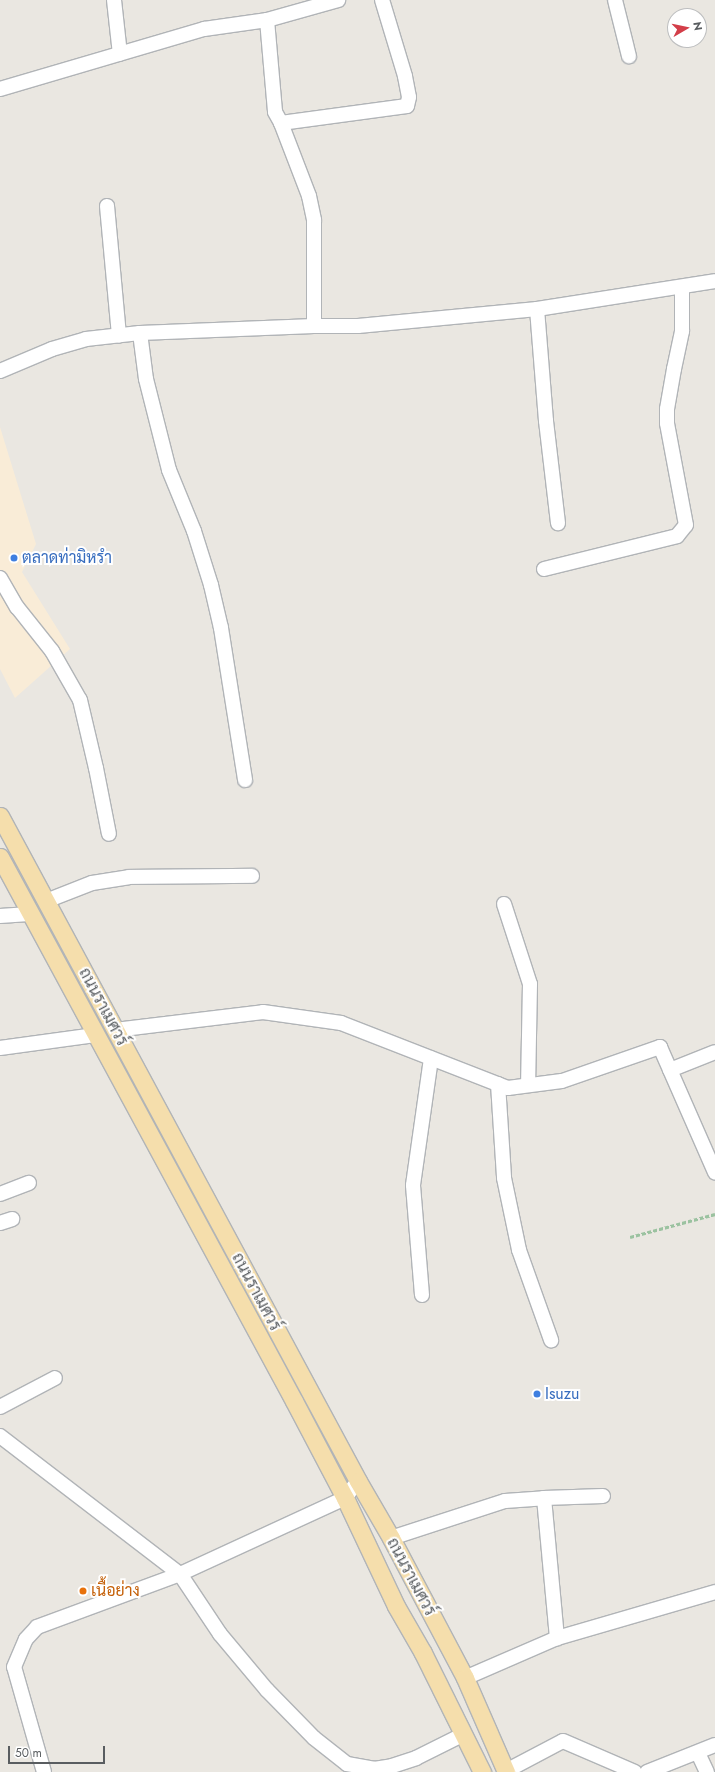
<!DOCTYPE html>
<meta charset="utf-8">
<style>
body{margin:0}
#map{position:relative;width:715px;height:1772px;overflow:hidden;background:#eae7e1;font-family:Jost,Sarabun,sans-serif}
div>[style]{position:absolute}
.commercial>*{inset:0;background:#f9ecd7}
.path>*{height:2.5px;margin-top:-1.25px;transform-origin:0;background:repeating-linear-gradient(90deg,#9bc2a0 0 4px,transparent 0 6px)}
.roads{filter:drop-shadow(1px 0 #b1b4b7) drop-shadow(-1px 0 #b1b4b7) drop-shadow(0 1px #b1b4b7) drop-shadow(0 -1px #b1b4b7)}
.minor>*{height:14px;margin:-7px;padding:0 7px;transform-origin:7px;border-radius:7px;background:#fff}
.major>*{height:17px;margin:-8.5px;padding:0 8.5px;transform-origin:8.5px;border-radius:8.5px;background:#f5deac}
.dots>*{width:11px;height:11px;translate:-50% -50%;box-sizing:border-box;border:2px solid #fff;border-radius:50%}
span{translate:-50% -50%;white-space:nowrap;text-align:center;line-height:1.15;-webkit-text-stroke:4px #fff;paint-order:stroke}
.shop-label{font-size:16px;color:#366cbe}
.left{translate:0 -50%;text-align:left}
.street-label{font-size:16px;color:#595d60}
.food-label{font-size:16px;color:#c56008}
.north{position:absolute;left:667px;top:8px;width:40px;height:40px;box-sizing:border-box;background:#fff;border:1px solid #bdbebf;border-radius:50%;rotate:81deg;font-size:11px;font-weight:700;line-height:16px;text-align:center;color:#595d60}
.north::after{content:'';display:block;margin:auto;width:14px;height:18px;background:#d33e49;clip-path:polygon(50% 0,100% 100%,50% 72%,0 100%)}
.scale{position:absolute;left:8px;top:1746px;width:97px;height:18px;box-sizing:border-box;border:2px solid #595d60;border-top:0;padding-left:5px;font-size:12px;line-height:14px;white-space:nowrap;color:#595d60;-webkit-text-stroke:3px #fff;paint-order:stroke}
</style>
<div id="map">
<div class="commercial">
<i style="clip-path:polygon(0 427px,36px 544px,22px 572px,70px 649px,15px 698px,0 669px)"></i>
</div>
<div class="path">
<i style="left:630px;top:1237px;width:88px;rotate:-15.1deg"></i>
</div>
<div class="roads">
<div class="minor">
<i style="left:114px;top:0;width:54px;rotate:83.7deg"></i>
<i style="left:615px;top:0;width:58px;rotate:76deg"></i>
<i style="left:267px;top:20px;width:92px;rotate:85deg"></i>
<i style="left:275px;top:112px;width:13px;rotate:61deg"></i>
<i style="left:281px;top:123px;width:78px;rotate:69deg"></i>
<i style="left:309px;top:196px;width:25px;rotate:78deg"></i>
<i style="left:314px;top:220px;width:106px;rotate:90deg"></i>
<i style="left:0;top:89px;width:213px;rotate:-16.4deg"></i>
<i style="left:204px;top:29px;width:64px;rotate:-8.1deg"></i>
<i style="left:267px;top:20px;width:74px;rotate:-15.7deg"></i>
<i style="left:281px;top:123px;width:127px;rotate:-7.7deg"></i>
<i style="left:407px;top:106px;width:9px;rotate:-77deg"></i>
<i style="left:409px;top:97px;width:21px;rotate:-101deg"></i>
<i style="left:405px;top:76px;width:79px;rotate:-106.8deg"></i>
<i style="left:107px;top:206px;width:130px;rotate:84.7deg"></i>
<i style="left:537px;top:309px;width:112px;rotate:85.4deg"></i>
<i style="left:546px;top:421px;width:103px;rotate:83.3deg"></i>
<i style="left:140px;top:333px;width:46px;rotate:82.6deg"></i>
<i style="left:146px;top:379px;width:94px;rotate:75.8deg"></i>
<i style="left:169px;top:470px;width:66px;rotate:67.7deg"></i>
<i style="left:194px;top:531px;width:57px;rotate:72.5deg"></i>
<i style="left:211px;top:585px;width:44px;rotate:76.9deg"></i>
<i style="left:221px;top:628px;width:154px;rotate:81deg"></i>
<i style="left:0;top:371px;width:56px;rotate:-22.9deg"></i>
<i style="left:52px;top:349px;width:35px;rotate:-16deg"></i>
<i style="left:86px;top:339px;width:54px;rotate:-6.3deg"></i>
<i style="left:140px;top:333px;width:174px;rotate:-2.3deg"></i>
<i style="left:314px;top:326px;width:44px"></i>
<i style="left:358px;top:326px;width:180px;rotate:-5.4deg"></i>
<i style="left:537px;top:309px;width:180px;rotate:-8.9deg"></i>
<i style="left:544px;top:569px;width:137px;rotate:-13.9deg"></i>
<i style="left:677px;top:536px;width:14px;rotate:-51deg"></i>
<i style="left:686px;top:525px;width:104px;rotate:-100.6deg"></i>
<i style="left:667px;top:423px;width:14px;rotate:-90deg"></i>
<i style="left:667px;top:409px;width:41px;rotate:-80.1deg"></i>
<i style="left:674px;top:369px;width:39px;rotate:-78deg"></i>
<i style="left:682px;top:331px;width:44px;rotate:-90deg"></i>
<i style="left:0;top:578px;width:34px;rotate:60deg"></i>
<i style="left:17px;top:607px;width:56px;rotate:51.5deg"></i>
<i style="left:52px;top:651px;width:56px;rotate:60.3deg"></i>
<i style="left:80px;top:700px;width:70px;rotate:76.8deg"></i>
<i style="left:96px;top:768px;width:67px;rotate:78.9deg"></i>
<i style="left:46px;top:901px;width:49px;rotate:-21.4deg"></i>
<i style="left:92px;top:883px;width:37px;rotate:-9deg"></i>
<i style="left:129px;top:877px;width:123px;rotate:-0.5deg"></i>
<i style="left:504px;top:904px;width:84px;rotate:72deg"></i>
<i style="left:530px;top:984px;width:101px;rotate:91.1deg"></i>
<i style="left:0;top:916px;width:29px;rotate:-4deg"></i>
<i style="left:115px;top:1030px;width:149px;rotate:-6.9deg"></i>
<i style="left:263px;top:1012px;width:79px;rotate:8deg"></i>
<i style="left:341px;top:1023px;width:179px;rotate:21.3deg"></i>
<i style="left:508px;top:1088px;width:54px;rotate:-7.4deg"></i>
<i style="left:562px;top:1081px;width:104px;rotate:-19.1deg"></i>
<i style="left:660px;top:1047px;width:137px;rotate:66.3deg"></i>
<i style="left:0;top:1048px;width:96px;rotate:-7.8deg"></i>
<i style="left:670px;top:1070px;width:48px;rotate:-21.8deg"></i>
<i style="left:498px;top:1084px;width:94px;rotate:86.3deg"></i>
<i style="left:504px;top:1178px;width:74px;rotate:78.2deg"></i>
<i style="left:519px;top:1250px;width:96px;rotate:70.4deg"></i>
<i style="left:0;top:1194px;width:31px;rotate:-21deg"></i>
<i style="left:0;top:1223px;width:13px;rotate:-18deg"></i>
<i style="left:422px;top:1295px;width:110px;rotate:-94.7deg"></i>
<i style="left:413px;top:1185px;width:128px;rotate:-81.9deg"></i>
<i style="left:0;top:1407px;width:62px;rotate:-27.8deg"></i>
<i style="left:0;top:1436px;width:227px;rotate:37.5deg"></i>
<i style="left:180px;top:1574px;width:72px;rotate:56.3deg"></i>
<i style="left:220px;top:1634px;width:73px;rotate:50deg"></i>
<i style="left:267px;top:1690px;width:67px;rotate:45.6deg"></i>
<i style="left:314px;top:1738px;width:42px;rotate:38.2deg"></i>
<i style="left:347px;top:1764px;width:27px;rotate:10deg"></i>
<i style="left:374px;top:1769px;width:18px;rotate:-9deg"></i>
<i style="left:392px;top:1766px;width:25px;rotate:-18deg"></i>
<i style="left:416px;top:1758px;width:51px;rotate:-26.6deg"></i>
<i style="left:544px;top:1498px;width:141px;rotate:84.7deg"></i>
<i style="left:391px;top:1538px;width:120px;rotate:-18deg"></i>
<i style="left:505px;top:1501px;width:39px;rotate:-4deg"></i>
<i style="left:544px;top:1498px;width:59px;rotate:-1.9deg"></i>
<i style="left:465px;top:1678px;width:100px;rotate:-23.5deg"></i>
<i style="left:557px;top:1638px;width:165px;rotate:-16.2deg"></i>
<i style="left:698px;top:1753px;width:21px;rotate:65deg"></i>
<i style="left:506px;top:1771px;width:64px;rotate:-27.8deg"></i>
<i style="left:563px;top:1741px;width:78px;rotate:23.3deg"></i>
<i style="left:44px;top:1772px;width:109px;rotate:-105.9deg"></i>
<i style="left:14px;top:1667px;width:30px;rotate:-67deg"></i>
<i style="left:26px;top:1639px;width:16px;rotate:-47deg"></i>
<i style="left:37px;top:1627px;width:153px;rotate:-20.3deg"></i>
<i style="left:180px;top:1574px;width:182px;rotate:-24.7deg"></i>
<i style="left:345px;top:1498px;width:21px;rotate:-53deg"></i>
<i style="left:647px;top:1772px;width:73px;rotate:-21.7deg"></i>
</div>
<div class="major">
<i style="left:0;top:816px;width:755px;rotate:61.7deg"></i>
<i style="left:358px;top:1481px;width:66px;rotate:59.9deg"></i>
<i style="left:391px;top:1538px;width:158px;rotate:62.1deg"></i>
<i style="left:465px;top:1678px;width:103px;rotate:66.4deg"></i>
<i style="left:0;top:857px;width:618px;rotate:61.61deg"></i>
<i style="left:294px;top:1401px;width:110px;rotate:62.3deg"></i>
<i style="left:345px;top:1498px;width:119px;rotate:64.7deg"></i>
<i style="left:396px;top:1606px;width:54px;rotate:60.1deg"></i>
<i style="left:423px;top:1653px;width:133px;rotate:63.6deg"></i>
</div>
</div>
<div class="dots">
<i style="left:14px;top:558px;background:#3f7fe0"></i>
<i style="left:537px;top:1394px;background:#3f7fe0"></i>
<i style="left:83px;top:1591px;background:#e8710a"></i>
</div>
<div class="shop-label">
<span class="left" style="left:22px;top:558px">ตลาดท่ามิหรำ</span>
<span class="left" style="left:545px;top:1394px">Isuzu</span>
</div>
<div class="street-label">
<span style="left:103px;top:1007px;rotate:62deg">ถนนราเมศวร์</span>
<span style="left:256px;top:1292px;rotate:62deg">ถนนราเมศวร์</span>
<span style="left:411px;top:1577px;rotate:62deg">ถนนราเมศวร์</span>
</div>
<div class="food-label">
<span class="left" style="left:91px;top:1591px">เนื้อย่าง</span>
</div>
<div class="north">N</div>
<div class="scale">50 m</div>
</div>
